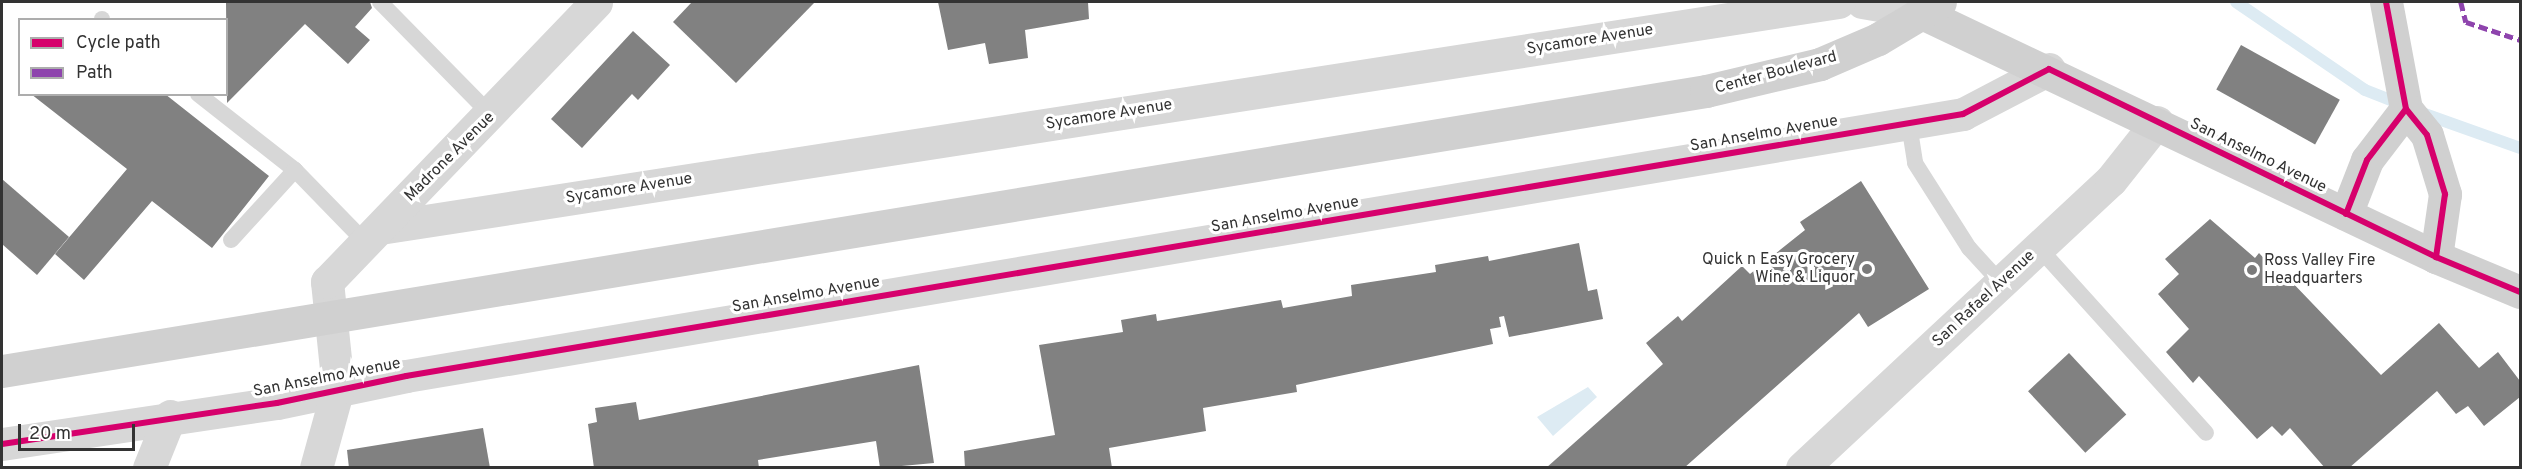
<!DOCTYPE html>
<style>
body{margin:0}
#map{position:relative;width:2522px;height:469px;overflow:hidden;background:#fff;font-family:Overpass,sans-serif}
div>[style]{position:absolute}
.water>*{inset:0;background:#ddebf3}
.stream>*{height:12px;margin:-6px;padding:0 6px;transform-origin:6px;border-radius:6px;background:#ddebf3}
.building>*{inset:0;background:#818181;transform-origin:0 0}
.lane>*{height:16px;margin:-8px;padding:0 8px;transform-origin:8px;border-radius:8px;background:#d7d7d7}
.street>*{height:33px;margin:-16.5px;padding:0 16.5px;transform-origin:16.5px;border-radius:16.5px;background:#d7d7d7}
.secondary>*{height:33px;margin:-16.5px;padding:0 16.5px;transform-origin:16.5px;border-radius:16.5px;background:#d0d0d0}
.quiet>*{height:4.5px;margin-top:-2.25px;transform-origin:0;background:repeating-linear-gradient(90deg,#8e44ad 0 9px,transparent 0 13.5px)}
.cycleway>*{height:6px;margin:-3px;padding:0 3px;transform-origin:3px;border-radius:3px;background:#d6006c}
.dots>*{width:16px;height:16px;translate:-50% -50%;box-sizing:border-box;border:3px solid #fff;border-radius:50%}
span{translate:-50% -50%;white-space:nowrap;text-align:center;line-height:1.15;-webkit-text-stroke:6px #fff;paint-order:stroke}
.street-label{font-size:16px;color:#333}
.poi-label{font-size:16px;color:#333}
.right{translate:-100% -50%;text-align:right}
.left{translate:0 -50%;text-align:left}
.frame{position:absolute;inset:0;border:3px solid #333;pointer-events:none}
.legend{position:absolute;left:18px;top:18px;width:210px;height:78px;box-sizing:border-box;background:#fff;border:2px solid #adadad;margin:0;padding:8px 10px;list-style:none;font-size:18px;color:#333}
.legend li{display:flex;align-items:center;gap:12px;height:30px}
.legend b{width:30px;border:2px solid #adadad}
.scale{position:absolute;left:18px;top:424px;width:117px;height:27px;box-sizing:border-box;border:3px solid #333;border-top:0;padding-left:8px;font-size:18px;line-height:21px;white-space:nowrap;color:#333;-webkit-text-stroke:4px #fff;paint-order:stroke}
</style>
<div id="map">
<div class="water">
<i style="clip-path:polygon(1588px 387px,1597px 397px,1553px 436px,1537px 417px)"></i>
</div>
<div class="stream">
<i style="left:2236px;top:2px;width:156px;rotate:34.3deg"></i>
<i style="left:2365px;top:90px;width:41px;rotate:21.5deg"></i>
<i style="left:2419px;top:112px;width:107px;rotate:19.6deg"></i>
</div>
<div class="building">
<i style="clip-path:polygon(226px 2px,370px 2px,372px 8px,355px 27px,370px 40px,348px 64px,305px 24px,227px 103px)"></i>
<i style="clip-path:polygon(692px 2px,815px 2px,736px 83px,673px 22px)"></i>
<i style="clip-path:polygon(938px 2px,1088px 2px,1089px 19px,1025px 30px,1028px 58px,989px 64px,985px 43px,948px 50px)"></i>
<i style="clip-path:polygon(633px 31px,670px 65px,638px 100px,632px 94px,582px 148px,551px 119px)"></i>
<i style="left:2241px;top:45px;width:113px;height:51px;rotate:29deg"></i>
<i style="clip-path:polygon(31px 94px,165px 94px,269px 176px,212px 248px,152px 201px,84px 280px,55px 254px,127px 169px)"></i>
<i style="clip-path:polygon(2px 179px,69px 237px,37px 275px,2px 244px)"></i>
<i style="clip-path:polygon(1861px 181px,1929px 289px,1868px 327px,1859px 313px,1684px 468px,1546px 468px,1663px 364px,1646px 343px,1678px 316px,1682px 321px,1742px 266px,1750px 274px,1805px 230px,1800px 222px)"></i>
<i style="clip-path:polygon(2210px 219px,2255px 258px,2259px 253px,2285px 281px,2288px 278px,2381px 375px,2439px 323px,2479px 368px,2498px 352px,2520px 381px,2520px 397px,2484px 426px,2468px 406px,2456px 414px,2437px 391px,2349px 468px,2325px 468px,2290px 428px,2282px 436px,2272px 426px,2257px 439px,2199px 376px,2193px 383px,2166px 352px,2189px 329px,2158px 294px,2179px 274px,2165px 259px)"></i>
<i style="clip-path:polygon(1579px 243px,1588px 291px,1597px 289px,1603px 319px,1509px 337px,1504px 316px,1499px 317px,1501px 327px,1490px 329px,1493px 344px,1296px 385px,1297px 392px,1203px 408px,1206px 431px,1109px 448px,1112px 468px,965px 468px,964px 451px,1055px 435px,1039px 345px,1123px 332px,1121px 320px,1156px 314px,1157px 321px,1281px 300px,1283px 308px,1352px 296px,1351px 285px,1436px 272px,1435px 265px,1488px 256px,1489px 261px)"></i>
<i style="left:2069px;top:353px;width:84px;height:56px;rotate:47deg"></i>
<i style="clip-path:polygon(919px 365px,934px 463px,880px 468px,876px 441px,758px 460px,759px 468px,594px 468px,588px 424px,597px 422px,595px 408px,636px 402px,639px 420px)"></i>
<i style="clip-path:polygon(483px 428px,490px 468px,349px 468px,347px 450px)"></i>
</div>
<div class="lane">
<i style="left:380px;top:2px;width:160px;rotate:45.5deg"></i>
<i style="left:102px;top:19px;width:1px;rotate:90deg"></i>
<i style="left:198px;top:94px;width:123px;rotate:38.1deg"></i>
<i style="left:295px;top:170px;width:100px;rotate:45.8deg"></i>
<i style="left:1909px;top:124px;width:39px;rotate:81deg"></i>
<i style="left:1915px;top:163px;width:101px;rotate:57.6deg"></i>
<i style="left:1969px;top:248px;width:47px;rotate:47.6deg"></i>
<i style="left:231px;top:240px;width:95px;rotate:-47.6deg"></i>
<i style="left:2039px;top:248px;width:249px;rotate:47.9deg"></i>
</div>
<div class="street">
<i style="left:1862px;top:2px;width:59px;rotate:9.8deg"></i>
<i style="left:380px;top:228px;width:1476px;rotate:-8.81deg"></i>
<i style="left:2px;top:444px;width:278px;rotate:-8.5deg"></i>
<i style="left:277px;top:403px;width:132px;rotate:-11.8deg"></i>
<i style="left:406px;top:376px;width:1579px;rotate:-9.55deg"></i>
<i style="left:1963px;top:114px;width:97px;rotate:-27.6deg"></i>
<i style="left:149px;top:468px;width:56px;rotate:-68deg"></i>
<i style="left:316px;top:468px;width:83px;rotate:-74.6deg"></i>
<i style="left:338px;top:388px;width:107px;rotate:-95.9deg"></i>
<i style="left:327px;top:282px;width:388px;rotate:-46.1deg"></i>
<i style="left:1802px;top:468px;width:422px;rotate:-43deg"></i>
<i style="left:2111px;top:180px;width:74px;rotate:-51.6deg"></i>
</div>
<div class="secondary">
<i style="left:2386px;top:2px;width:109px;rotate:79.4deg"></i>
<i style="left:2406px;top:109px;width:33px;rotate:51deg"></i>
<i style="left:2427px;top:135px;width:62px;rotate:73deg"></i>
<i style="left:2445px;top:194px;width:64px;rotate:98.1deg"></i>
<i style="left:1920px;top:12px;width:571px;rotate:25.4deg"></i>
<i style="left:2436px;top:257px;width:91px;rotate:22.6deg"></i>
<i style="left:2346px;top:214px;width:58px;rotate:-68.7deg"></i>
<i style="left:2367px;top:160px;width:64px;rotate:-52.6deg"></i>
<i style="left:2px;top:371px;width:1727px;rotate:-9.33deg"></i>
<i style="left:1706px;top:91px;width:117px;rotate:-13.3deg"></i>
<i style="left:1820px;top:64px;width:63px;rotate:-23.3deg"></i>
<i style="left:1878px;top:39px;width:72px;rotate:-30.8deg"></i>
</div>
<div class="quiet">
<i style="left:2461px;top:2px;width:21px;rotate:76deg"></i>
<i style="left:2466px;top:22px;width:57px;rotate:18.4deg"></i>
</div>
<div class="cycleway">
<i style="left:2386px;top:2px;width:109px;rotate:79.4deg"></i>
<i style="left:2406px;top:109px;width:33px;rotate:51deg"></i>
<i style="left:2427px;top:135px;width:62px;rotate:73deg"></i>
<i style="left:2445px;top:194px;width:64px;rotate:98.1deg"></i>
<i style="left:2346px;top:214px;width:58px;rotate:-68.7deg"></i>
<i style="left:2367px;top:160px;width:64px;rotate:-52.6deg"></i>
<i style="left:2px;top:444px;width:278px;rotate:-8.5deg"></i>
<i style="left:277px;top:403px;width:132px;rotate:-11.8deg"></i>
<i style="left:406px;top:376px;width:1579px;rotate:-9.55deg"></i>
<i style="left:1963px;top:114px;width:97px;rotate:-27.6deg"></i>
<i style="left:2049px;top:69px;width:430px;rotate:25.9deg"></i>
<i style="left:2436px;top:257px;width:91px;rotate:22.6deg"></i>
</div>
<div class="dots">
<i style="left:1867px;top:269px;background:#7a7a7a"></i>
<i style="left:2252px;top:270px;background:#7a7a7a"></i>
</div>
<div class="street-label">
<span style="left:1590px;top:40px;rotate:-9deg">Sycamore Avenue</span>
<span style="left:1776px;top:73px;rotate:-15deg">Center Boulevard</span>
<span style="left:1109px;top:115px;rotate:-9deg">Sycamore Avenue</span>
<span style="left:1764px;top:134px;rotate:-10deg">San Anselmo Avenue</span>
<span style="left:2258px;top:156px;rotate:26deg">San Anselmo Avenue</span>
<span style="left:450px;top:157px;rotate:-45deg">Madrone Avenue</span>
<span style="left:629px;top:189px;rotate:-9deg">Sycamore Avenue</span>
<span style="left:1285px;top:215px;rotate:-10deg">San Anselmo Avenue</span>
<span style="left:806px;top:295px;rotate:-10deg">San Anselmo Avenue</span>
<span style="left:1984px;top:299px;rotate:-43deg">San Rafael Avenue</span>
<span style="left:327px;top:378px;rotate:-11deg">San Anselmo Avenue</span>
</div>
<div class="poi-label">
<span class="right" style="left:1855px;top:269px">Quick n Easy Grocery<br>Wine &amp; Liquor</span>
<span class="left" style="left:2264px;top:270px">Ross Valley Fire<br>Headquarters</span>
</div>
<div class="frame"></div>
<ul class="legend">
<li><b style="height:8px;background:#d6006c"></b>Cycle path</li>
<li><b style="height:8px;background:#8e44ad"></b>Path</li>
</ul>
<div class="scale">20 m</div>
</div>
